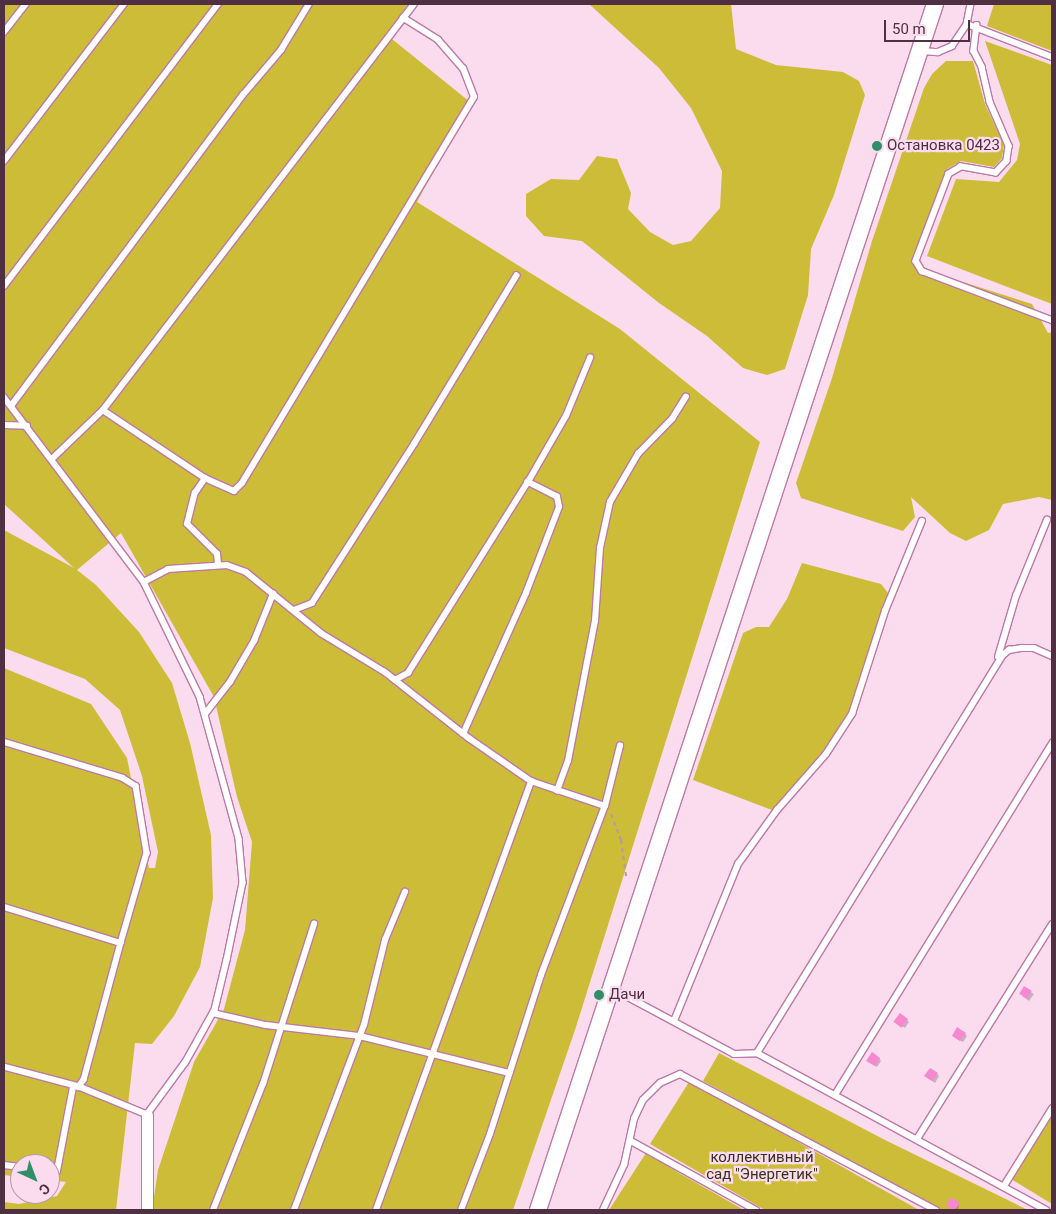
<!DOCTYPE html>
<meta charset="utf-8">
<style>
body{margin:0}
#map{position:relative;width:1056px;height:1214px;overflow:hidden;background:#fbdbee;font-family:Roboto,sans-serif}
div>[style]{position:absolute}
.green>*{inset:0;background:#cdbc37}
.shadow>*{inset:0;background:#0003}
.building>*{inset:0;background:#f588cf;transform-origin:0 0}
.path>*{height:2px;margin-top:-1px;transform-origin:0;background:repeating-linear-gradient(90deg,#b697aa 0 4px,transparent 0 8px)}
.roads{filter:drop-shadow(1px 0 #bf78a5) drop-shadow(-1px 0 #bf78a5) drop-shadow(0 1px #bf78a5) drop-shadow(0 -1px #bf78a5)}
.lane>*{height:5.5px;margin:-2.75px;padding:0 2.75px;transform-origin:2.75px;border-radius:2.75px;background:#fff}
.street>*{height:11px;margin:-5.5px;padding:0 5.5px;transform-origin:5.5px;border-radius:5.5px;background:#fff}
.secondary>*{height:16px;margin:-8px;padding:0 8px;transform-origin:8px;border-radius:8px;background:#fff}
.dots>*{width:14px;height:14px;translate:-50% -50%;box-sizing:border-box;border:2px solid #fbdbee;border-radius:50%}
span{translate:-50% -50%;white-space:nowrap;text-align:center;line-height:1.15;-webkit-text-stroke:4.5px #fbdbee;paint-order:stroke}
.poi-label{font-size:15px;color:#4f3043}
.left{translate:0 -50%;text-align:left}
.park-label{font-size:15px;color:#35321b}
.frame{position:absolute;inset:0;border:5px solid #4f3043;pointer-events:none}
.north{position:absolute;left:10px;top:1154px;width:50px;height:50px;box-sizing:border-box;background:#fbdbee;border:1px solid #b697aa;border-radius:50%;rotate:137deg;font-size:14px;font-weight:700;line-height:20px;text-align:center;color:#4f3043}
.north::after{content:'';display:block;margin:auto;width:18px;height:22px;background:#2f8e67;clip-path:polygon(50% 0,100% 100%,50% 72%,0 100%)}
.scale{position:absolute;left:884px;top:20px;width:86px;height:22px;box-sizing:border-box;border:2px solid #4f3043;border-top:0;padding-left:6px;font-size:15px;line-height:18px;white-space:nowrap;color:#4f3043;-webkit-text-stroke:4px #fbdbee;paint-order:stroke}
</style>
<div id="map">
<div class="green">
<div style="clip-path:polygon(4px 4px,408px 4px,387px 35px,470px 102px,417px 202px,620px 329px,760px 442px,575px 1030px,513px 1210px,152px 1210px,158px 1170px,194px 1062px,224px 1009px,245px 930px,252px 842px,237px 797px,214px 697px,121px 533px,77px 570px,96px 585px,139px 632px,172px 683px,190px 743px,211px 835px,213px 898px,200px 967px,174px 1016px,152px 1044px,135px 1043px,116px 1210px,4px 1210px,4px 1202px,19px 1204px,57px 1196px,66px 1182px,50px 1180px,50px 1164px,20px 1164px,20px 1177px,4px 1175px,4px 668px,91px 704px,127px 758px,149px 868px,155px 868px,158px 852px,142px 776px,120px 710px,85px 679px,4px 648px,4px 530px,74px 568px,4px 504px)"></div>
<div style="clip-path:polygon(589px 4px,731px 4px,736px 49px,776px 65px,843px 72px,859px 81px,865px 95px,834px 195px,811px 249px,808px 295px,785px 369px,767px 375px,743px 368px,707px 336px,659px 303px,582px 241px,544px 236px,526px 216px,526px 194px,551px 179px,579px 180px,597px 156px,617px 159px,631px 193px,628px 209px,650px 232px,673px 245px,691px 241px,720px 208px,722px 171px,691px 108px,659px 68px)"></div>
<div style="clip-path:polygon(994px 4px,1052px 4px,1052px 51px,987px 26px)"></div>
<div style="clip-path:polygon(985px 41px,1052px 65px,1052px 304px,927px 256px,956px 179px,999px 182px,1017px 160px,1020px 144px)"></div>
<div style="clip-path:polygon(946px 61px,973px 61px,985px 104px,1004px 145px,1002px 158px,994px 167px,961px 161px,947px 169px,911px 261px,925px 270px,1032px 304px,1048px 333px,1052px 332px,1052px 500px,1039px 497px,1003px 504px,989px 530px,966px 541px,950px 533px,911px 497px,915px 517px,903px 531px,801px 498px,796px 483px,832px 378px,872px 241px,924px 88px,932px 74px)"></div>
<div style="clip-path:polygon(802px 563px,881px 584px,888px 593px,849px 712px,827px 748px,772px 810px,693px 780px,743px 633px,756px 627px,769px 627px,787px 599px)"></div>
<div style="clip-path:polygon(719px 1053px,885px 1140px,1028px 1210px,939px 1210px,703px 1081px)"></div>
<div style="clip-path:polygon(689px 1082px,700px 1087px,919px 1210px,765px 1210px,650px 1144px)"></div>
<div style="clip-path:polygon(1052px 1114px,1052px 1204px,1011px 1179px)"></div>
<div style="clip-path:polygon(646px 1153px,679px 1173px,744px 1210px,609px 1210px)"></div>
</div>
<div class="shadow">
<div style="clip-path:polygon(1024px 988px,1034px 994px,1029px 1001px,1022px 996px)"></div>
<div style="clip-path:polygon(907px 1020px,909px 1022px,905px 1028px,898px 1024px)"></div>
<div style="clip-path:polygon(965px 1034px,967px 1036px,963px 1042px,955px 1038px)"></div>
<div style="clip-path:polygon(879px 1058px,881px 1061px,877px 1067px,870px 1063px)"></div>
<div style="clip-path:polygon(937px 1074px,939px 1076px,935px 1083px,928px 1078px)"></div>
<div style="clip-path:polygon(959px 1204px,958px 1210px,947px 1206px)"></div>
</div>
<div class="building">
<div style="left:1024px;top:986px;width:9px;height:9px;rotate:32deg"></div>
<div style="left:900px;top:1013px;width:10px;height:11px;rotate:37deg"></div>
<div style="clip-path:polygon(957px 1027px,966px 1033px,960px 1041px,952px 1036px)"></div>
<div style="clip-path:polygon(872px 1052px,880px 1058px,875px 1066px,866px 1061px)"></div>
<div style="clip-path:polygon(930px 1068px,938px 1073px,932px 1081px,924px 1076px)"></div>
<div style="clip-path:polygon(951px 1197px,960px 1203px,955px 1210px,946px 1206px)"></div>
</div>
<div class="path">
<div style="left:611px;top:814px;width:28px;rotate:69deg"></div>
<div style="left:621px;top:840px;width:37px;rotate:82deg"></div>
</div>
<div class="roads">
<div class="lane">
<div style="left:971px;top:4px;width:20px;rotate:101deg"></div>
<div style="left:967px;top:24px;width:91px;rotate:21.2deg"></div>
<div style="left:977px;top:25px;width:26px;rotate:97deg"></div>
<div style="left:974px;top:51px;width:18px;rotate:63deg"></div>
<div style="left:982px;top:67px;width:36px;rotate:77deg"></div>
<div style="left:990px;top:102px;width:48px;rotate:66.6deg"></div>
<div style="left:1009px;top:146px;width:15px;rotate:98deg"></div>
<div style="left:1007px;top:161px;width:16px;rotate:133deg"></div>
<div style="left:996px;top:173px;width:36px;rotate:-170deg"></div>
<div style="left:961px;top:167px;width:14px;rotate:150deg"></div>
<div style="left:949px;top:174px;width:93px;rotate:110.8deg"></div>
<div style="left:916px;top:261px;width:12px;rotate:59deg"></div>
<div style="left:922px;top:271px;width:139px;rotate:20.7deg"></div>
<div style="left:4px;top:32px;width:36px;rotate:-52deg"></div>
<div style="left:922px;top:51px;width:16px;rotate:4deg"></div>
<div style="left:938px;top:52px;width:15px;rotate:-23deg"></div>
<div style="left:952px;top:46px;width:27px;rotate:-56deg"></div>
<div style="left:4px;top:161px;width:198px;rotate:-52.6deg"></div>
<div style="left:4px;top:286px;width:354px;rotate:-52.8deg"></div>
<div style="left:4px;top:397px;width:232px;rotate:52.9deg"></div>
<div style="left:144px;top:582px;width:128px;rotate:64deg"></div>
<div style="left:200px;top:697px;width:147px;rotate:74.6deg"></div>
<div style="left:239px;top:839px;width:44px;rotate:84.8deg"></div>
<div style="left:243px;top:883px;width:79px;rotate:101.7deg"></div>
<div style="left:227px;top:960px;width:51px;rotate:103.5deg"></div>
<div style="left:215px;top:1010px;width:60px;rotate:119.1deg"></div>
<div style="left:186px;top:1062px;width:66px;rotate:126.3deg"></div>
<div style="left:147px;top:1115px;width:74px;rotate:-157.6deg"></div>
<div style="left:11px;top:406px;width:388px;rotate:-53.3deg"></div>
<div style="left:243px;top:95px;width:59px;rotate:-49.8deg"></div>
<div style="left:281px;top:50px;width:54px;rotate:-58.7deg"></div>
<div style="left:103px;top:410px;width:511px;rotate:-52.55deg"></div>
<div style="left:4px;top:425px;width:23px;rotate:2deg"></div>
<div style="left:52px;top:459px;width:71px;rotate:-43.9deg"></div>
<div style="left:103px;top:410px;width:123px;rotate:33.7deg"></div>
<div style="left:218px;top:565px;width:11px;rotate:-95deg"></div>
<div style="left:217px;top:554px;width:42px;rotate:-135deg"></div>
<div style="left:187px;top:524px;width:32px;rotate:-76deg"></div>
<div style="left:195px;top:493px;width:18px;rotate:-56deg"></div>
<div style="left:205px;top:478px;width:32px;rotate:24deg"></div>
<div style="left:234px;top:491px;width:11px;rotate:-45deg"></div>
<div style="left:242px;top:483px;width:450px;rotate:-59deg"></div>
<div style="left:474px;top:97px;width:30px;rotate:-111deg"></div>
<div style="left:463px;top:69px;width:38px;rotate:-131deg"></div>
<div style="left:438px;top:40px;width:41px;rotate:-147.8deg"></div>
<div style="left:144px;top:582px;width:27px;rotate:-28deg"></div>
<div style="left:168px;top:569px;width:59px;rotate:-3.9deg"></div>
<div style="left:227px;top:565px;width:20px;rotate:20deg"></div>
<div style="left:246px;top:572px;width:97px;rotate:39.1deg"></div>
<div style="left:321px;top:633px;width:75px;rotate:31.4deg"></div>
<div style="left:385px;top:672px;width:107px;rotate:38.2deg"></div>
<div style="left:469px;top:738px;width:75px;rotate:34.7deg"></div>
<div style="left:294px;top:610px;width:19px;rotate:-21deg"></div>
<div style="left:312px;top:603px;width:189px;rotate:-57.3deg"></div>
<div style="left:414px;top:444px;width:197px;rotate:-58.7deg"></div>
<div style="left:998px;top:657px;width:64px;rotate:-73.6deg"></div>
<div style="left:1016px;top:596px;width:82px;rotate:-67.8deg"></div>
<div style="left:395px;top:680px;width:15px;rotate:-28deg"></div>
<div style="left:408px;top:673px;width:226px;rotate:-57.9deg"></div>
<div style="left:528px;top:482px;width:76px;rotate:-60.1deg"></div>
<div style="left:566px;top:416px;width:63px;rotate:-67.5deg"></div>
<div style="left:205px;top:714px;width:41px;rotate:-52deg"></div>
<div style="left:230px;top:682px;width:48px;rotate:-59.7deg"></div>
<div style="left:254px;top:641px;width:51px;rotate:-68deg"></div>
<div style="left:463px;top:734px;width:154px;rotate:-65.9deg"></div>
<div style="left:526px;top:593px;width:92px;rotate:-69deg"></div>
<div style="left:559px;top:507px;width:10px;rotate:-101deg"></div>
<div style="left:557px;top:497px;width:33px;rotate:-153deg"></div>
<div style="left:4px;top:742px;width:124px;rotate:16.8deg"></div>
<div style="left:123px;top:778px;width:15px;rotate:32deg"></div>
<div style="left:136px;top:786px;width:68px;rotate:80.7deg"></div>
<div style="left:147px;top:853px;width:94px;rotate:106.1deg"></div>
<div style="left:557px;top:791px;width:32px;rotate:-70deg"></div>
<div style="left:568px;top:761px;width:143px;rotate:-79.1deg"></div>
<div style="left:595px;top:621px;width:73px;rotate:-86.1deg"></div>
<div style="left:600px;top:548px;width:47px;rotate:-77.7deg"></div>
<div style="left:610px;top:502px;width:56px;rotate:-59.7deg"></div>
<div style="left:638px;top:454px;width:49px;rotate:-45.8deg"></div>
<div style="left:672px;top:419px;width:26px;rotate:-58deg"></div>
<div style="left:4px;top:907px;width:122px;rotate:17.1deg"></div>
<div style="left:121px;top:943px;width:142px;rotate:105.1deg"></div>
<div style="left:84px;top:1080px;width:9px;rotate:126deg"></div>
<div style="left:79px;top:1087px;width:78px;rotate:-165.1deg"></div>
<div style="left:613px;top:989px;width:137px;rotate:28.2deg"></div>
<div style="left:734px;top:1054px;width:23px;rotate:-2deg"></div>
<div style="left:757px;top:1053px;width:329px;rotate:28.5deg"></div>
<div style="left:213px;top:1013px;width:54px;rotate:12.8deg"></div>
<div style="left:266px;top:1025px;width:95px;rotate:6.7deg"></div>
<div style="left:360px;top:1036px;width:154px;rotate:13.9deg"></div>
<div style="left:674px;top:1021px;width:170px;rotate:-67.8deg"></div>
<div style="left:738px;top:864px;width:67px;rotate:-54.2deg"></div>
<div style="left:777px;top:810px;width:74px;rotate:-48.8deg"></div>
<div style="left:826px;top:754px;width:48px;rotate:-57deg"></div>
<div style="left:852px;top:714px;width:108px;rotate:-72.2deg"></div>
<div style="left:885px;top:611px;width:97px;rotate:-67.7deg"></div>
<div style="left:757px;top:1053px;width:468px;rotate:-58.3deg"></div>
<div style="left:1003px;top:655px;width:8px;rotate:-40deg"></div>
<div style="left:1009px;top:650px;width:13px;rotate:-9deg"></div>
<div style="left:1022px;top:648px;width:12px"></div>
<div style="left:1034px;top:648px;width:20px;rotate:24deg"></div>
<div style="left:835px;top:1095px;width:414px;rotate:-58.3deg"></div>
<div style="left:917px;top:1139px;width:253px;rotate:-57.8deg"></div>
<div style="left:631px;top:1141px;width:143px;rotate:28.9deg"></div>
<div style="left:4px;top:1165px;width:16px;rotate:7deg"></div>
<div style="left:50px;top:1170px;width:7px;rotate:8deg"></div>
<div style="left:57px;top:1171px;width:86px;rotate:-79.2deg"></div>
<div style="left:1004px;top:1186px;width:91px;rotate:-58.1deg"></div>
<div style="left:213px;top:1210px;width:136px;rotate:-68.4deg"></div>
<div style="left:263px;top:1084px;width:168px;rotate:-72.3deg"></div>
<div style="left:294px;top:1210px;width:198px;rotate:-69.3deg"></div>
<div style="left:364px;top:1025px;width:88px;rotate:-76.1deg"></div>
<div style="left:385px;top:940px;width:52px;rotate:-67.4deg"></div>
<div style="left:376px;top:1210px;width:456px;rotate:-70.1deg"></div>
<div style="left:531px;top:781px;width:78px;rotate:18.7deg"></div>
<div style="left:461px;top:1210px;width:81px;rotate:-69.1deg"></div>
<div style="left:490px;top:1134px;width:167px;rotate:-72.2deg"></div>
<div style="left:541px;top:975px;width:181px;rotate:-69.3deg"></div>
<div style="left:605px;top:806px;width:62px;rotate:-76deg"></div>
<div style="left:603px;top:1210px;width:50px;rotate:-65deg"></div>
<div style="left:624px;top:1165px;width:47px;rotate:-77.7deg"></div>
<div style="left:634px;top:1119px;width:21px;rotate:-65deg"></div>
<div style="left:643px;top:1100px;width:24px;rotate:-45deg"></div>
<div style="left:660px;top:1083px;width:22px;rotate:-24deg"></div>
<div style="left:680px;top:1074px;width:290px;rotate:28deg"></div>
</div>
<div class="street">
<div style="left:147px;top:1210px;width:95px;rotate:-90deg"></div>
</div>
<div class="secondary">
<div style="left:538px;top:1210px;width:1270px;rotate:-71.78deg"></div>
</div>
</div>
<div class="dots">
<div style="left:877px;top:146px;background:#2f8e67"></div>
<div style="left:599px;top:995px;background:#2f8e67"></div>
</div>
<div class="poi-label">
<span class="left" style="left:887px;top:146px">Остановка 0423</span>
<span class="left" style="left:609px;top:995px">Дачи</span>
</div>
<div class="park-label">
<span style="left:762px;top:1166px">коллективный<br>сад "Энергетик"</span>
</div>
<div class="frame"></div>
<div class="north">С</div>
<div class="scale">50 m</div>
</div>
